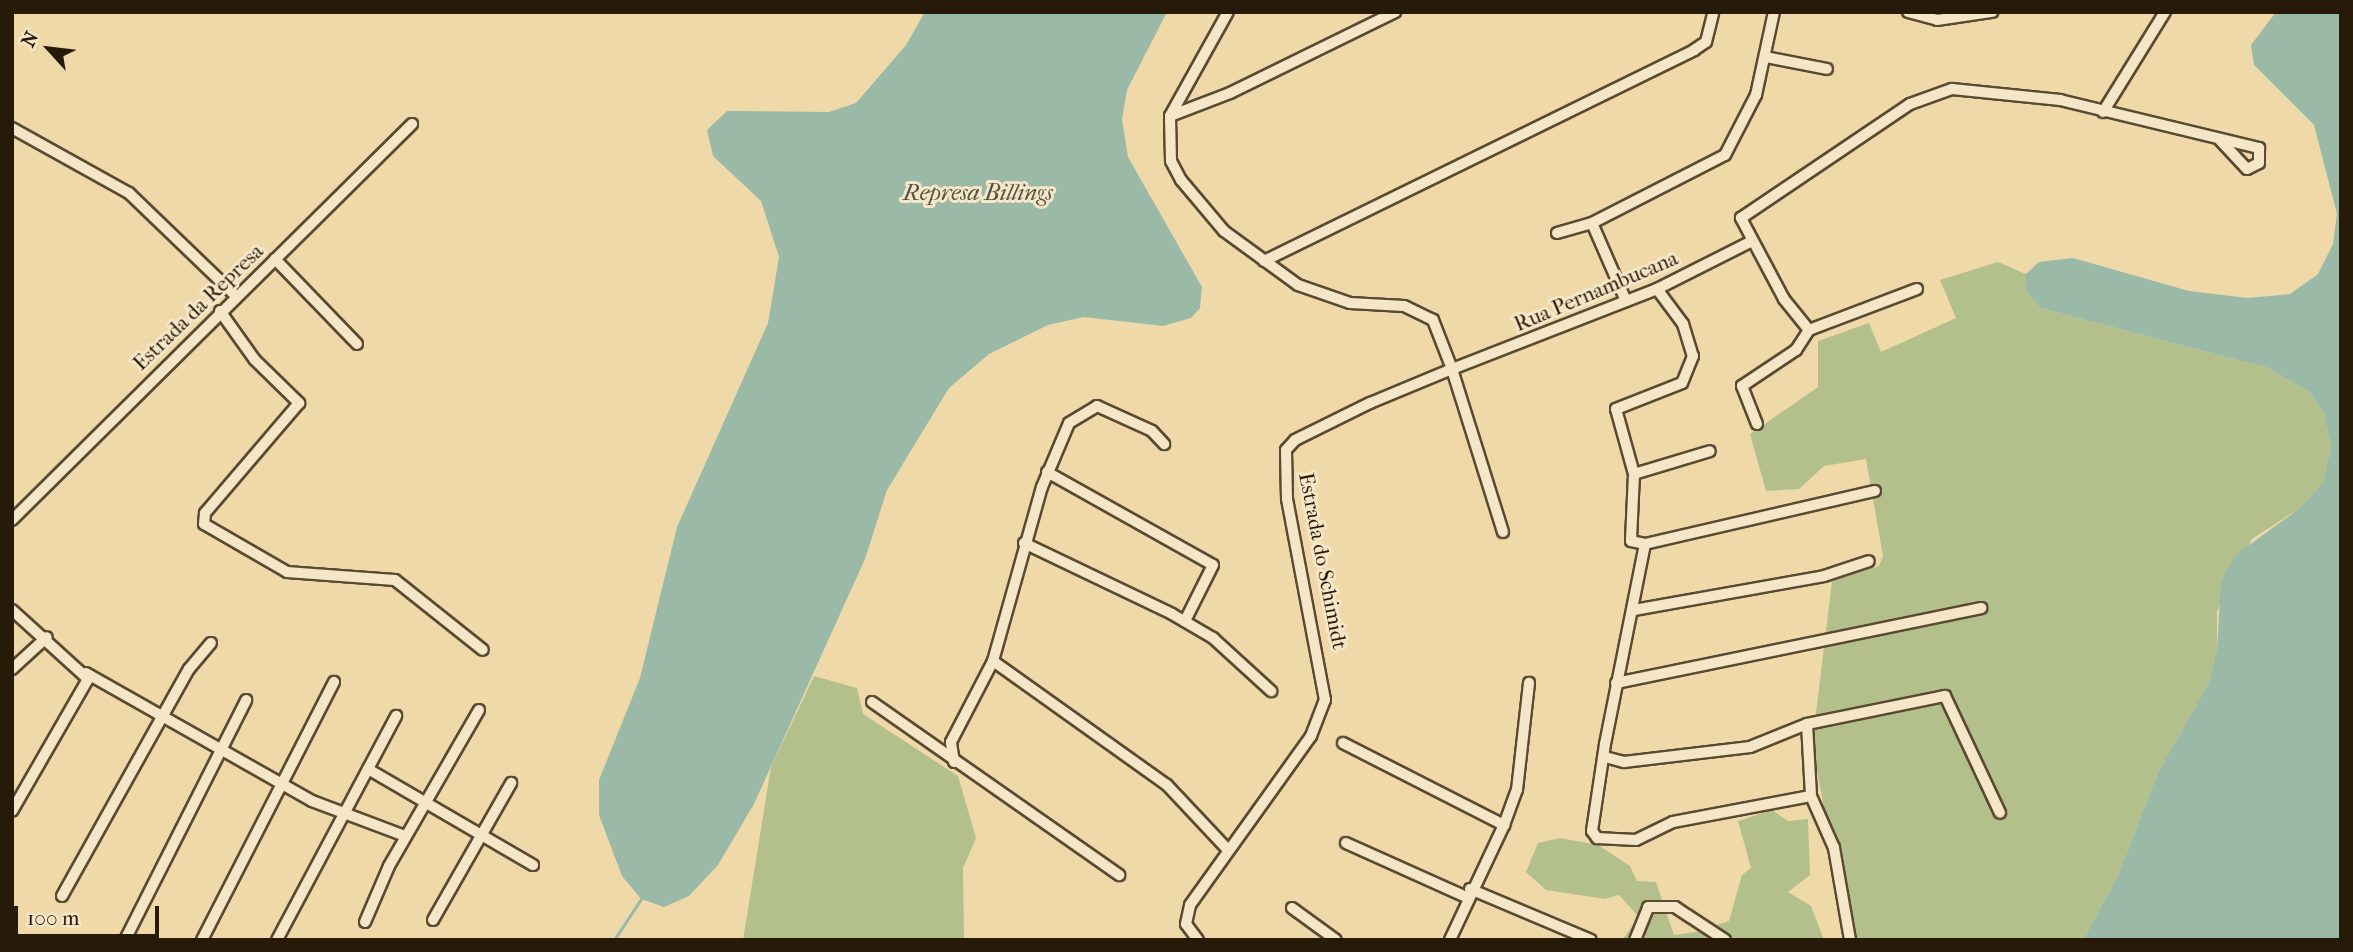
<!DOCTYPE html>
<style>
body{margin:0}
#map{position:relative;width:2353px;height:952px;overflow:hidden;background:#efd9a9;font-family:"IM FELL French Canon",serif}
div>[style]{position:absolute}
.green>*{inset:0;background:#b4c08c}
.water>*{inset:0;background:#9abaa7}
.stream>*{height:2.5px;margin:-1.25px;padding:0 1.25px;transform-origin:1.25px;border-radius:1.25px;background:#9abaa7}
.roads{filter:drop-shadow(2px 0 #594a31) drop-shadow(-2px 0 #594a31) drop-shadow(0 2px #594a31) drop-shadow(0 -2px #594a31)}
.minor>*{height:10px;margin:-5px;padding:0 5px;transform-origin:5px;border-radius:5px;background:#f5e6c7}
span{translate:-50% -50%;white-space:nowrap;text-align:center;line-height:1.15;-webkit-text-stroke:6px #f5e6c7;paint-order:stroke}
.street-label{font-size:21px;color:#271a09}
.water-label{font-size:23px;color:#4f5240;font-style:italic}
.frame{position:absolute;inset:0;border:14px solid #271a09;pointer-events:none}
.north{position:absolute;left:14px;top:14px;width:70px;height:70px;-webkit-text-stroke:5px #f5e6c7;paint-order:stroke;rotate:297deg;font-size:19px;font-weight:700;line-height:28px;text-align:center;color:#271a09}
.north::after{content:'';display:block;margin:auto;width:24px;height:32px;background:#271a09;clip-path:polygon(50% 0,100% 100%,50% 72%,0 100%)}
.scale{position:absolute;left:14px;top:906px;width:145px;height:32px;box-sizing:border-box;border:4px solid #271a09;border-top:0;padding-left:9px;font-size:21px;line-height:24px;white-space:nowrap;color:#271a09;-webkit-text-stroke:5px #f5e6c7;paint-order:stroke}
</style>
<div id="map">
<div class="green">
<div style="clip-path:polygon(1998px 262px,2026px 274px,2026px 291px,2040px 308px,2268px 368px,2309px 392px,2323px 412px,2331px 446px,2323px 482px,2300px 508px,2252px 539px,2217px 611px,2217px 650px,2208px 684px,2158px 772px,2118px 875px,2083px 940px,1850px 940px,1812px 746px,1832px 581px,1879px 566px,1883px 556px,1866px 459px,1824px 466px,1799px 489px,1766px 491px,1750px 434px,1818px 387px,1818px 341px,1869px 323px,1881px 352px,1956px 318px,1940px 280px)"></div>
<div style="clip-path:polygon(814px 676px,857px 688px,863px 714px,958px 776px,976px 838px,963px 868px,964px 940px,743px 940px,771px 767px)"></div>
<div style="clip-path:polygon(1772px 810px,1788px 821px,1808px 819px,1810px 875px,1788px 892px,1811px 906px,1824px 940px,1622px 940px,1639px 917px,1619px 895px,1605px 899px,1546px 890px,1526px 872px,1538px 843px,1560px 838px,1598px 845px,1630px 866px,1637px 881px,1656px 882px,1674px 935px,1695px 932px,1729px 921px,1742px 875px,1751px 868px,1738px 821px)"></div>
</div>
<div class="water">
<div style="clip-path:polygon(925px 12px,1167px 12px,1127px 90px,1122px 119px,1128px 157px,1202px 287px,1200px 308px,1191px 318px,1163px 326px,1084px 317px,1048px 325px,989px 354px,949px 388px,887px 490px,865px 559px,754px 804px,718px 865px,689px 896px,664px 907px,641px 899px,622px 876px,599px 815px,599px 780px,640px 678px,677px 527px,768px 323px,779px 257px,761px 201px,713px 156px,707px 130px,727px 111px,829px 112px,856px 103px,906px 45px)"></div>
<div style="clip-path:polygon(2276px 12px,2341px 12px,2341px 940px,2083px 940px,2118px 875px,2158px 772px,2208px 684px,2217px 650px,2221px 581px,2234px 556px,2300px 508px,2323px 482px,2331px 446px,2323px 412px,2309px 392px,2268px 368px,2040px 308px,2026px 291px,2026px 274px,2039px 262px,2073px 258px,2189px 291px,2248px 298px,2290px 294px,2318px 274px,2333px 244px,2337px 214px,2314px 125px,2254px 65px,2251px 45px)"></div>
</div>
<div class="stream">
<div style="left:614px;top:940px;width:53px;rotate:-56.6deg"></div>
</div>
<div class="roads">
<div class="minor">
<div style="left:1908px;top:12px;width:30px;rotate:15deg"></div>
<div style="left:1937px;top:20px;width:56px;rotate:-8.3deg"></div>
<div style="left:1766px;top:57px;width:62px;rotate:11.1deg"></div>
<div style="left:2103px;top:112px;width:118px;rotate:-58.2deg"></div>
<div style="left:1170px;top:116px;width:64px;rotate:-21deg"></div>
<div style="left:1230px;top:93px;width:184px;rotate:-26.1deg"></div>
<div style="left:12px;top:128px;width:134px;rotate:29.1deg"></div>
<div style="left:129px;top:193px;width:149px;rotate:43.9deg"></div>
<div style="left:1592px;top:223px;width:85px;rotate:66.4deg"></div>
<div style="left:1557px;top:233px;width:36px;rotate:-16deg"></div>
<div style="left:1592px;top:223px;width:149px;rotate:-27.1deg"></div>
<div style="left:1725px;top:155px;width:68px;rotate:-62.7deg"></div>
<div style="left:1756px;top:95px;width:85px;rotate:-77.8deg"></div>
<div style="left:275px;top:259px;width:118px;rotate:46deg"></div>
<div style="left:1264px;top:261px;width:479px;rotate:-26.1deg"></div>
<div style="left:1694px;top:50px;width:14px;rotate:-34deg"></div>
<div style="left:1706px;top:42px;width:30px;rotate:-76deg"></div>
<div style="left:1657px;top:289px;width:44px;rotate:53.4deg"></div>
<div style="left:1683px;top:324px;width:34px;rotate:73deg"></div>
<div style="left:1693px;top:356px;width:29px;rotate:112deg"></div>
<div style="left:1682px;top:383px;width:71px;rotate:158.5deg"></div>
<div style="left:1616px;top:409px;width:67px;rotate:74.5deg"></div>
<div style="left:1634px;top:474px;width:67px;rotate:92.6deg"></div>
<div style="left:1631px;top:541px;width:14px;rotate:12deg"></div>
<div style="left:1645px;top:544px;width:236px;rotate:-13deg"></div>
<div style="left:1917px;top:289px;width:116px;rotate:159.2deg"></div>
<div style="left:1809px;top:330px;width:40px;rotate:-129deg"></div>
<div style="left:1784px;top:299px;width:92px;rotate:-118deg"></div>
<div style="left:1741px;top:218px;width:204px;rotate:-34deg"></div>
<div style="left:1910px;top:104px;width:45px;rotate:-19.7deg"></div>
<div style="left:1952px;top:89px;width:109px;rotate:5.8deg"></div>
<div style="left:2060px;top:100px;width:205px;rotate:13.6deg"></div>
<div style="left:2259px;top:148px;width:15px;rotate:90deg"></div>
<div style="left:2259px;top:163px;width:13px;rotate:153deg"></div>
<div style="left:2247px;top:169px;width:40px;rotate:-133deg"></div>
<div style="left:220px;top:311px;width:60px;rotate:54.5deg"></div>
<div style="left:255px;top:360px;width:62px;rotate:44.3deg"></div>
<div style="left:299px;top:403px;width:145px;rotate:130.5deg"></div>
<div style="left:205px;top:513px;width:11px;rotate:95deg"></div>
<div style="left:204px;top:524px;width:96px;rotate:30deg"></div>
<div style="left:287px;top:572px;width:108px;rotate:4.2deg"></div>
<div style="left:395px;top:580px;width:112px;rotate:38.5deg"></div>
<div style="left:1757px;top:424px;width:41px;rotate:-111.5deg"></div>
<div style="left:1742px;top:386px;width:65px;rotate:-33.7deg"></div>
<div style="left:1796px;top:350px;width:24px;rotate:-57deg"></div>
<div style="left:1047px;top:472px;width:190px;rotate:29.3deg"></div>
<div style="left:1213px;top:565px;width:63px;rotate:116.6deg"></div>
<div style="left:1634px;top:474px;width:79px;rotate:-16.8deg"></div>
<div style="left:12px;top:520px;width:563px;rotate:-44.71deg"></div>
<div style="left:1503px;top:532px;width:171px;rotate:-107.4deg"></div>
<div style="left:1452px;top:369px;width:220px;rotate:-21.3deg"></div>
<div style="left:1657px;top:289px;width:106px;rotate:-26.8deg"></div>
<div style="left:1024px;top:543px;width:164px;rotate:25.6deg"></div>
<div style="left:1172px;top:614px;width:48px;rotate:30.3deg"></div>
<div style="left:1213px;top:638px;width:79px;rotate:42.4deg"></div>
<div style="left:1645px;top:544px;width:204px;rotate:101.3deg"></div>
<div style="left:1605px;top:744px;width:88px;rotate:98.5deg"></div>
<div style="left:1592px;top:831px;width:9px;rotate:54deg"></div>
<div style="left:1597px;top:838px;width:39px;rotate:3deg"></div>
<div style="left:1636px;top:840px;width:41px;rotate:-25.9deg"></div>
<div style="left:1673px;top:822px;width:140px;rotate:-10.7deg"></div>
<div style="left:12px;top:610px;width:103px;rotate:42.2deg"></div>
<div style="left:88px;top:679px;width:152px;rotate:119.9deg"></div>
<div style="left:1634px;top:610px;width:193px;rotate:-10.1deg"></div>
<div style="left:1824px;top:576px;width:47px;rotate:-18.4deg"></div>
<div style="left:993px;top:661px;width:214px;rotate:35.5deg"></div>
<div style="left:1167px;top:785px;width:89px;rotate:46.8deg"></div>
<div style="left:12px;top:669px;width:47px;rotate:-42.4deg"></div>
<div style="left:86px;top:673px;width:260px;rotate:29.5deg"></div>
<div style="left:312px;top:801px;width:99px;rotate:20.6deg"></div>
<div style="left:1616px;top:683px;width:373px;rotate:-11.6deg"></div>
<div style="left:872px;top:702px;width:302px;rotate:35deg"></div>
<div style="left:1807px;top:724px;width:72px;rotate:86.8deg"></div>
<div style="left:1811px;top:796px;width:57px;rotate:66.1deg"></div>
<div style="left:1834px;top:848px;width:93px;rotate:80.1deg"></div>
<div style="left:1343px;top:743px;width:181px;rotate:27deg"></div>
<div style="left:1504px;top:825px;width:127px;rotate:115.2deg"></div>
<div style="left:1605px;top:757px;width:20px;rotate:15deg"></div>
<div style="left:1624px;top:762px;width:127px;rotate:-6.8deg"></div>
<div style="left:1750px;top:747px;width:61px;rotate:-22deg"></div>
<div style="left:1807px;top:724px;width:141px;rotate:-11.5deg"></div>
<div style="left:1945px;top:696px;width:129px;rotate:64.8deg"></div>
<div style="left:954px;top:762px;width:20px;rotate:-99deg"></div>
<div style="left:951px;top:742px;width:91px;rotate:-62.6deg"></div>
<div style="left:993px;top:661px;width:181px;rotate:-74.3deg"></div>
<div style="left:1042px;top:487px;width:69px;rotate:-67.1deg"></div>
<div style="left:1069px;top:423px;width:33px;rotate:-31deg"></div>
<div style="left:1097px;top:406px;width:60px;rotate:24.4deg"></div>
<div style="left:1152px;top:431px;width:18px;rotate:47deg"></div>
<div style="left:368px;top:769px;width:191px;rotate:30.2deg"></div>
<div style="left:1504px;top:825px;width:37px;rotate:-70deg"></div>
<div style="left:1517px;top:790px;width:108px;rotate:-83.6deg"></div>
<div style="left:1346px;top:843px;width:132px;rotate:24.2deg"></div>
<div style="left:1470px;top:889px;width:131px;rotate:22.9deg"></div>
<div style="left:62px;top:896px;width:260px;rotate:-60.8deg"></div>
<div style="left:189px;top:669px;width:34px;rotate:-50deg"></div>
<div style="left:1292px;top:908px;width:54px;rotate:36deg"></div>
<div style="left:433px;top:920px;width:158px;rotate:-60.3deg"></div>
<div style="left:365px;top:922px;width:61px;rotate:-66.8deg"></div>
<div style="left:389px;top:866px;width:180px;rotate:-60deg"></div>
<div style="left:125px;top:940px;width:269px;rotate:-63.2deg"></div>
<div style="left:202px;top:940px;width:290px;rotate:-62.9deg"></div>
<div style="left:277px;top:940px;width:254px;rotate:-62deg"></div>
<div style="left:1198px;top:940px;width:20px;rotate:-127deg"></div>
<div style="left:1186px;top:924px;width:19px;rotate:-78deg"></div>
<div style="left:1190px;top:905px;width:208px;rotate:-54.4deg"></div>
<div style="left:1311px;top:736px;width:39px;rotate:-69deg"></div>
<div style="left:1325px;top:700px;width:205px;rotate:-100.7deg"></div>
<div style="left:1287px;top:499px;width:49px;rotate:-91.2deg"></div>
<div style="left:1286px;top:450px;width:13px;rotate:-48deg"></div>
<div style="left:1295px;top:440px;width:84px;rotate:-26.3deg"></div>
<div style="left:1370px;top:403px;width:89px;rotate:-22.5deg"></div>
<div style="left:1452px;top:369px;width:53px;rotate:-111.2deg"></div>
<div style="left:1433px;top:320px;width:32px;rotate:-154deg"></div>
<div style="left:1404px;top:306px;width:54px;rotate:-176.8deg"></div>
<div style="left:1350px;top:303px;width:55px;rotate:-160.9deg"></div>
<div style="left:1298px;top:285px;width:92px;rotate:-143.9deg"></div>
<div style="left:1224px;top:231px;width:67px;rotate:-130.1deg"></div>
<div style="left:1181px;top:180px;width:21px;rotate:-118deg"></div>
<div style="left:1171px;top:161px;width:45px;rotate:-91.3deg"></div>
<div style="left:1170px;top:116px;width:119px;rotate:-60.9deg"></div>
<div style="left:1635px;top:940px;width:35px;rotate:-68deg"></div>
<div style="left:1648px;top:907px;width:27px"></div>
<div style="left:1675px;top:907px;width:60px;rotate:33.4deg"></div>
</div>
</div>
<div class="street-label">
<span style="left:1596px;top:291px;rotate:-23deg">Rua Pernambucana</span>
<span style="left:198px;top:307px;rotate:-44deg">Estrada da Represa</span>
<span style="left:1323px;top:561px;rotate:79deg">Estrada do Schimidt</span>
</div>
<div class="water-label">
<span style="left:978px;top:193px">Represa Billings</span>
</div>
<div class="frame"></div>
<div class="north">N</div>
<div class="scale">100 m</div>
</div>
